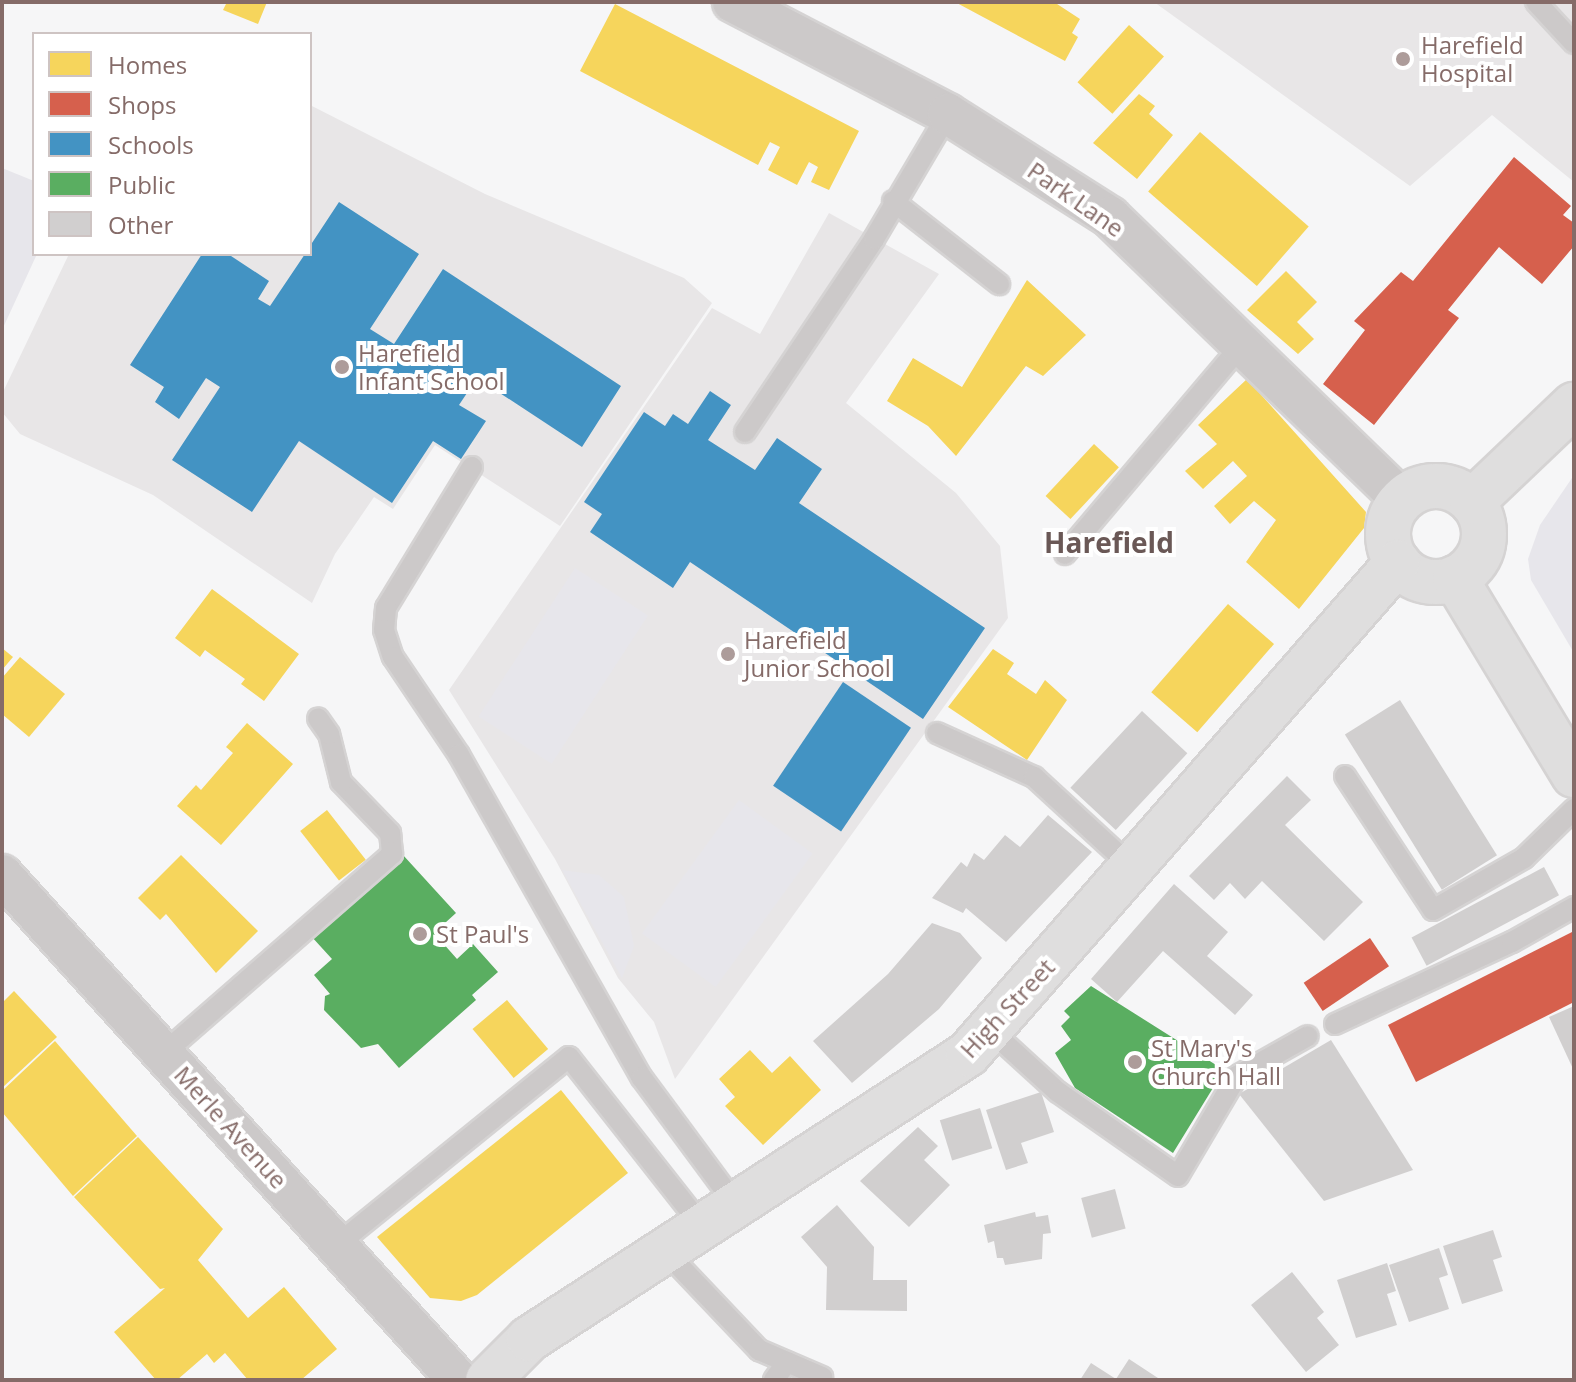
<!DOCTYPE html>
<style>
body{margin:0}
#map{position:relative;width:1576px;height:1382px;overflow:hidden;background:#f6f6f7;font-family:"Open Sans",sans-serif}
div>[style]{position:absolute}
.built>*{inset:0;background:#e8e6e7}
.green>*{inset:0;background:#e7e6eb;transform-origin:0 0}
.homes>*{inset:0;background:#f6d55c;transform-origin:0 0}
.shops>*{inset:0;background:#d6604d;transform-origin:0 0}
.schools>*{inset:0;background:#4393c3;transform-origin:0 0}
.public>*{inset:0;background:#5aae61}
.building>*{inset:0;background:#d1cfcf;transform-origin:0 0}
.roads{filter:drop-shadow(2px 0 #d5d3d3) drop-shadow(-2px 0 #d5d3d3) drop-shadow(0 2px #d5d3d3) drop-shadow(0 -2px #d5d3d3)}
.lane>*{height:20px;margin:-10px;padding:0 10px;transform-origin:10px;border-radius:10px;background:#ccc9c9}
.street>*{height:40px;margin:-20px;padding:0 20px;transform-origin:20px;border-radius:20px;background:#ccc9c9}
.secondary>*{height:44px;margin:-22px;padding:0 22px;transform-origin:22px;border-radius:22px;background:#dfdede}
.secondary>.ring{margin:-22px;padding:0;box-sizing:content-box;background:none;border:44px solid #dfdede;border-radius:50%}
.dots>*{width:22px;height:22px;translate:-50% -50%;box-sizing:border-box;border:4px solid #fff;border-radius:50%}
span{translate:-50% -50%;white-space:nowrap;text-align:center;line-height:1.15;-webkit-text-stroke:8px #fff;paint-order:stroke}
.poi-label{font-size:24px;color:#856b68}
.left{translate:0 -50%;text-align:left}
.street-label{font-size:24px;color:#856b68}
.quarter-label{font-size:28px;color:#6a5856;font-weight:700}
.frame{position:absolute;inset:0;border:4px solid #856b68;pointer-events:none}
.legend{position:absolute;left:32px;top:32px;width:280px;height:224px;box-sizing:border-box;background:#fff;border:2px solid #cec4c3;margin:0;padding:10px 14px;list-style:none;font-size:24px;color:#856b68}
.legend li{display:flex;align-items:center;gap:16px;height:40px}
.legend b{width:40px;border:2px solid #cec4c3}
</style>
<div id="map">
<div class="built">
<div style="clip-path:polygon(1154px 2px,1574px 2px,1574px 182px,1492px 115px,1410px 186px)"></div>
<div style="clip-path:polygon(310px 105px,485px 194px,684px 278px,712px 303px,560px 526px,435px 445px,393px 509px,374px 497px,335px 554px,312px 603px,153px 495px,20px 434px,2px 412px,2px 394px,69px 254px,310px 254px)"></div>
<div style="clip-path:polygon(829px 213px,939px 274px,846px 403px,956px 493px,1000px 546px,1008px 618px,675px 1079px,654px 1022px,618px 978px,555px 859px,449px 690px,712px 308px,760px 334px)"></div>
</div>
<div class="green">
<div style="clip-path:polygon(2px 168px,34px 181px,37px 254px,2px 330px)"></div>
<div style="clip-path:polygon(1574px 475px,1574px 653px,1531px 580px,1528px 559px,1540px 525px)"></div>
<div style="left:575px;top:568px;width:87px;height:177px;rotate:33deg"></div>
<div style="left:739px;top:800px;width:91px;height:165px;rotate:36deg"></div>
<div style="clip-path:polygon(562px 870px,599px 875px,624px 897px,634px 946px,622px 978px)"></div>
</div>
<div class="homes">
<div style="clip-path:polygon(227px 2px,267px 2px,258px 24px,223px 10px)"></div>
<div style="clip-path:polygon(955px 2px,1054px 2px,1080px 19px,1072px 33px,1078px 37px,1065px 61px)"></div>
<div style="clip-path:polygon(615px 4px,859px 131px,829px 190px,811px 182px,818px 167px,809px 162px,797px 185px,768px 170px,780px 147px,770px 142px,758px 165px,580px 71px)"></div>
<div style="left:1129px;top:25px;width:47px;height:77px;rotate:42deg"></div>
<div style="clip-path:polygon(1139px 94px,1155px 106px,1149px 114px,1173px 135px,1137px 179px,1093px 143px)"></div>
<div style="left:1200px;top:132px;width:144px;height:79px;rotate:41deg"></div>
<div style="clip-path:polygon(1286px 271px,1317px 302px,1297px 322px,1314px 339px,1298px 354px,1247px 310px)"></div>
<div style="clip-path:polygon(1027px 280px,1086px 335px,1043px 376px,1026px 366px,956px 456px,928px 426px,887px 401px,913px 358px,962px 387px)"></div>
<div style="clip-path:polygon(1247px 379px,1366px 512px,1364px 528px,1299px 609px,1246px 562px,1276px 520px,1254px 501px,1230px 524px,1214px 506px,1247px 476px,1233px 461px,1203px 489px,1185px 471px,1217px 444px,1198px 425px)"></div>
<div style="left:1094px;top:444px;width:34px;height:71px;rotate:43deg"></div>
<div style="clip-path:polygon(212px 589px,299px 654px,264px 701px,241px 684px,245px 679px,205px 650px,200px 657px,175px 638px)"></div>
<div style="left:1228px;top:604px;width:61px;height:117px;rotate:41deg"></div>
<div style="clip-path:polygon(2px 648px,13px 657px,2px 670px)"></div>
<div style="clip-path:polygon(993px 649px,1014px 663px,1007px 674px,1036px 694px,1045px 680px,1067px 700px,1027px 760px,948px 707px)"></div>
<div style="clip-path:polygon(20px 657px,65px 694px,29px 737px,2px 714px,2px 678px)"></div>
<div style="clip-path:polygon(247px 723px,293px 764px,221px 845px,177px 806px,196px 785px,201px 790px,233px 753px,226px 747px)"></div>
<div style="left:327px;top:810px;width:63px;height:34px;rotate:52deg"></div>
<div style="clip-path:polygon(181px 855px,258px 931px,216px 973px,166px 914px,160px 920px,138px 898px)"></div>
<div style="clip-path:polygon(14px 991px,57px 1037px,2px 1088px,2px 1003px)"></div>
<div style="left:507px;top:1000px;width:64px;height:45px;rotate:50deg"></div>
<div style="clip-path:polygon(55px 1041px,137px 1136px,73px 1196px,2px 1112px,2px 1091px)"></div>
<div style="clip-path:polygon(750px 1050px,772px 1073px,790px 1056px,821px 1090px,763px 1145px,725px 1106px,735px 1097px,719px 1079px)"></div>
<div style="clip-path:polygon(561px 1090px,628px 1173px,477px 1295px,461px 1301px,430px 1298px,377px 1237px)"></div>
<div style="clip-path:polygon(138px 1137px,223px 1229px,198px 1260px,248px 1318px,284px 1287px,337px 1349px,301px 1380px,248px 1380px,225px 1353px,214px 1363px,207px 1354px,177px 1380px,156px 1380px,114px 1332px,165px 1288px,160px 1289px,74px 1197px)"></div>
</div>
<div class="shops">
<div style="clip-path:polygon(1514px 157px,1571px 206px,1563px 215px,1574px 223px,1574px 246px,1542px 284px,1499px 247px,1448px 310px,1459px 318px,1374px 425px,1323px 384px,1365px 330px,1354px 321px,1401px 272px,1413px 281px)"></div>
<div style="clip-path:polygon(1574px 931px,1574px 1002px,1416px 1082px,1388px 1025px)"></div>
<div style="left:1370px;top:938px;width:34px;height:80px;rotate:56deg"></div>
</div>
<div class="schools">
<div style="clip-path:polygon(339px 202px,419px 254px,370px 329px,394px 344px,443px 269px,621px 386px,582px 447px,477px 378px,459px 405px,486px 421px,461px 459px,433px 441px,392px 503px,299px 441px,252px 512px,172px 460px,220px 387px,206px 378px,179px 419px,155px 402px,164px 387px,130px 365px,202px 254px,228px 254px,269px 281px,258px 299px,270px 306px,305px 254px,310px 254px,310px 246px)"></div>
<div style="clip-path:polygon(710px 391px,731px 405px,708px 440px,755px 470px,777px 438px,822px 469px,799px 503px,985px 628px,923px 719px,690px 562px,673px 588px,590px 532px,602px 514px,584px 502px,644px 412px,665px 426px,673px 414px,688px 424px)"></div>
<div style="left:843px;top:682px;width:82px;height:125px;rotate:34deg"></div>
</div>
<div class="public">
<div style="clip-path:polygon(403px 855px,456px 913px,434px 933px,457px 959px,473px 944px,498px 972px,472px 995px,476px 1000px,399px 1068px,378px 1044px,361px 1048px,324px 1010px,325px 996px,330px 994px,314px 975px,332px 959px,311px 936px)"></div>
<div style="clip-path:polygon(1091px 986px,1224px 1070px,1173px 1153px,1075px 1088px,1055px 1053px,1071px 1040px,1061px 1026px,1070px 1017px,1064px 1011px)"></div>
</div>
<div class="building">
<div style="left:1400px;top:700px;width:183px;height:65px;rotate:58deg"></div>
<div style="left:1142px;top:711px;width:62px;height:105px;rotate:43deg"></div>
<div style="clip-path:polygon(1287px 776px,1311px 800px,1285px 825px,1363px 902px,1324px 941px,1262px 881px,1245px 899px,1230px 883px,1214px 900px,1189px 876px)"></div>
<div style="clip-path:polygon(1048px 815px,1092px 852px,1006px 942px,966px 908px,963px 913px,932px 898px,961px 862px,967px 867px,974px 853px,984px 860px,1005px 835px,1020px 847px)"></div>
<div style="left:1544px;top:867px;width:32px;height:150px;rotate:62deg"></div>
<div style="clip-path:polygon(1174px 884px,1228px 932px,1207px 956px,1253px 995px,1235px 1015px,1163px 951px,1117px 1002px,1091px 979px)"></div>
<div style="clip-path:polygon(932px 923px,960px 933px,982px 958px,939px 1009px,852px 1083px,813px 1041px,888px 974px)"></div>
<div style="clip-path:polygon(1574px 1006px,1574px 1071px,1549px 1017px)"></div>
<div style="clip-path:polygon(1331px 1040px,1413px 1170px,1324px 1201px,1239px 1094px)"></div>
<div style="clip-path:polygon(1041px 1092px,1054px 1132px,1021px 1143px,1028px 1163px,1006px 1170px,986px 1110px)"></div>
<div style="left:980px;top:1108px;width:42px;height:42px;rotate:73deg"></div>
<div style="clip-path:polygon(918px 1127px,938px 1146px,924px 1160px,950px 1185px,909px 1227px,860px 1181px)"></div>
<div style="left:1115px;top:1189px;width:41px;height:35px;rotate:75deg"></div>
<div style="clip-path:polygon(837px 1205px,874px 1247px,873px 1280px,907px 1280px,907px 1311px,826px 1310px,827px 1267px,801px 1237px)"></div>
<div style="clip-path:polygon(1035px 1212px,1036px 1217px,1048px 1215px,1051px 1233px,1043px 1234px,1042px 1259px,1005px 1265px,1003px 1258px,997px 1258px,994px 1241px,988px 1243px,984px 1225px)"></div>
<div style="clip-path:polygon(1493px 1230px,1502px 1257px,1493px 1260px,1503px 1291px,1462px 1304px,1443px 1246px)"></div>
<div style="clip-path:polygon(1439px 1248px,1448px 1275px,1439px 1278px,1449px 1309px,1409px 1322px,1389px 1265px)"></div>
<div style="clip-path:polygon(1387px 1263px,1396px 1291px,1387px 1294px,1397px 1325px,1356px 1338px,1337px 1280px)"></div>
<div style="clip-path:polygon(1292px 1272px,1324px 1312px,1317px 1318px,1339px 1345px,1306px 1372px,1251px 1305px)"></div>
<div style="clip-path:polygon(1129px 1359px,1161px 1380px,1080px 1380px,1091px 1363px,1116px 1379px)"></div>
</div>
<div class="roads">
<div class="lane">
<div style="left:1536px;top:2px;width:56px;rotate:47.2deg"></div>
<div style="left:893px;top:201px;width:135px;rotate:38.1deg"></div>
<div style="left:745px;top:432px;width:232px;rotate:-56.2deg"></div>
<div style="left:874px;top:239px;width:145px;rotate:-59.4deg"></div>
<div style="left:472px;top:467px;width:165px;rotate:121.4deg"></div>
<div style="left:386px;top:608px;width:22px;rotate:95deg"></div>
<div style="left:384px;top:630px;width:28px;rotate:72deg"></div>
<div style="left:393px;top:657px;width:118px;rotate:56deg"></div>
<div style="left:459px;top:755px;width:371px;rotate:60.5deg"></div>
<div style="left:642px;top:1078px;width:158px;rotate:53.5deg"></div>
<div style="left:1065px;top:554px;width:272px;rotate:-49.8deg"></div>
<div style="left:937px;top:733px;width:107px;rotate:24.4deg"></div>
<div style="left:1034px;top:777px;width:133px;rotate:42.6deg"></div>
<div style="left:1345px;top:776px;width:160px;rotate:56.7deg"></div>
<div style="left:1433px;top:910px;width:105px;rotate:-29.7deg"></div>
<div style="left:1524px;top:858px;width:70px;rotate:-44.4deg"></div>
<div style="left:1335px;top:1024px;width:195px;rotate:-24.9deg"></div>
<div style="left:1512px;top:942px;width:71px;rotate:-29.4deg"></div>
<div style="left:990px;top:1030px;width:92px;rotate:42.4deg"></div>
<div style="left:1058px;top:1092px;width:146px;rotate:35deg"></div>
<div style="left:1178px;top:1176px;width:116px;rotate:-59.5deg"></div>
<div style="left:1237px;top:1076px;width:81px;rotate:-29.4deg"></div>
<div style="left:164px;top:1053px;width:303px;rotate:-41.1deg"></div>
<div style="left:392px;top:854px;width:21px;rotate:-95deg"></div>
<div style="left:390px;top:833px;width:71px;rotate:-133.9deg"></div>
<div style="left:341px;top:782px;width:49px;rotate:-104deg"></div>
<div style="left:329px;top:734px;width:19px;rotate:-125deg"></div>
<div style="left:338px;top:1244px;width:297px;rotate:-39deg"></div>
<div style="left:569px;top:1057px;width:216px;rotate:51.8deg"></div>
<div style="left:665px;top:1251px;width:137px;rotate:46.5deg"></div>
<div style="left:759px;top:1350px;width:69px;rotate:23.2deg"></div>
<div style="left:774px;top:1380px;width:22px;rotate:-54deg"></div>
</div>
<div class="street">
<div style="left:733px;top:2px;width:242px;rotate:27.5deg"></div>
<div style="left:948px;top:114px;width:192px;rotate:32.4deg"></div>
<div style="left:1110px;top:217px;width:407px;rotate:44.1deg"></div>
<div style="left:2px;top:875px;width:680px;rotate:47.92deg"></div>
</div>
<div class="secondary">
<div class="ring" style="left:1388px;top:486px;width:52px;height:52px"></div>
<div style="left:1472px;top:502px;width:141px;rotate:-43.6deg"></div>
<div style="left:1455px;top:578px;width:230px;rotate:58.9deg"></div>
<div style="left:488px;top:1380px;width:58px;rotate:-45deg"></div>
<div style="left:529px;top:1339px;width:523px;rotate:-32.99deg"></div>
<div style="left:968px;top:1054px;width:653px;rotate:-48.85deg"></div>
</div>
</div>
<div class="dots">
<div style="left:1403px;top:59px;background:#ad9c9a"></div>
<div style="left:342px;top:367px;background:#ad9c9a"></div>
<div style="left:728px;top:654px;background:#ad9c9a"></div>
<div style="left:420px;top:934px;background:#ad9c9a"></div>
<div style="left:1135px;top:1062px;background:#ad9c9a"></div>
</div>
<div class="poi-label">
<span class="left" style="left:1421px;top:59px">Harefield<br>Hospital</span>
<span class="left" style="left:358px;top:367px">Harefield<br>Infant School</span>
<span class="left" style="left:744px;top:654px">Harefield<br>Junior School</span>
<span class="left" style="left:436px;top:934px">St Paul's</span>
<span class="left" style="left:1151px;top:1062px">St Mary's<br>Church Hall</span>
</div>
<div class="street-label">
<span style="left:1076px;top:199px;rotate:35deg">Park Lane</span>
<span style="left:1007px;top:1008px;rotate:-47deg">High Street</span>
<span style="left:231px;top:1127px;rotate:48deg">Merle Avenue</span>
</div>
<div class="quarter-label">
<span style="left:1109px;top:542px">Harefield</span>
</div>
<div class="frame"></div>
<ul class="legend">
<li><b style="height:22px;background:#f6d55c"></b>Homes</li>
<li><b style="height:22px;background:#d6604d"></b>Shops</li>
<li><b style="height:22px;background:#4393c3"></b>Schools</li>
<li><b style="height:22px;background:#5aae61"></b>Public</li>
<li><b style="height:22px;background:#d1cfcf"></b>Other</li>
</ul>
</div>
